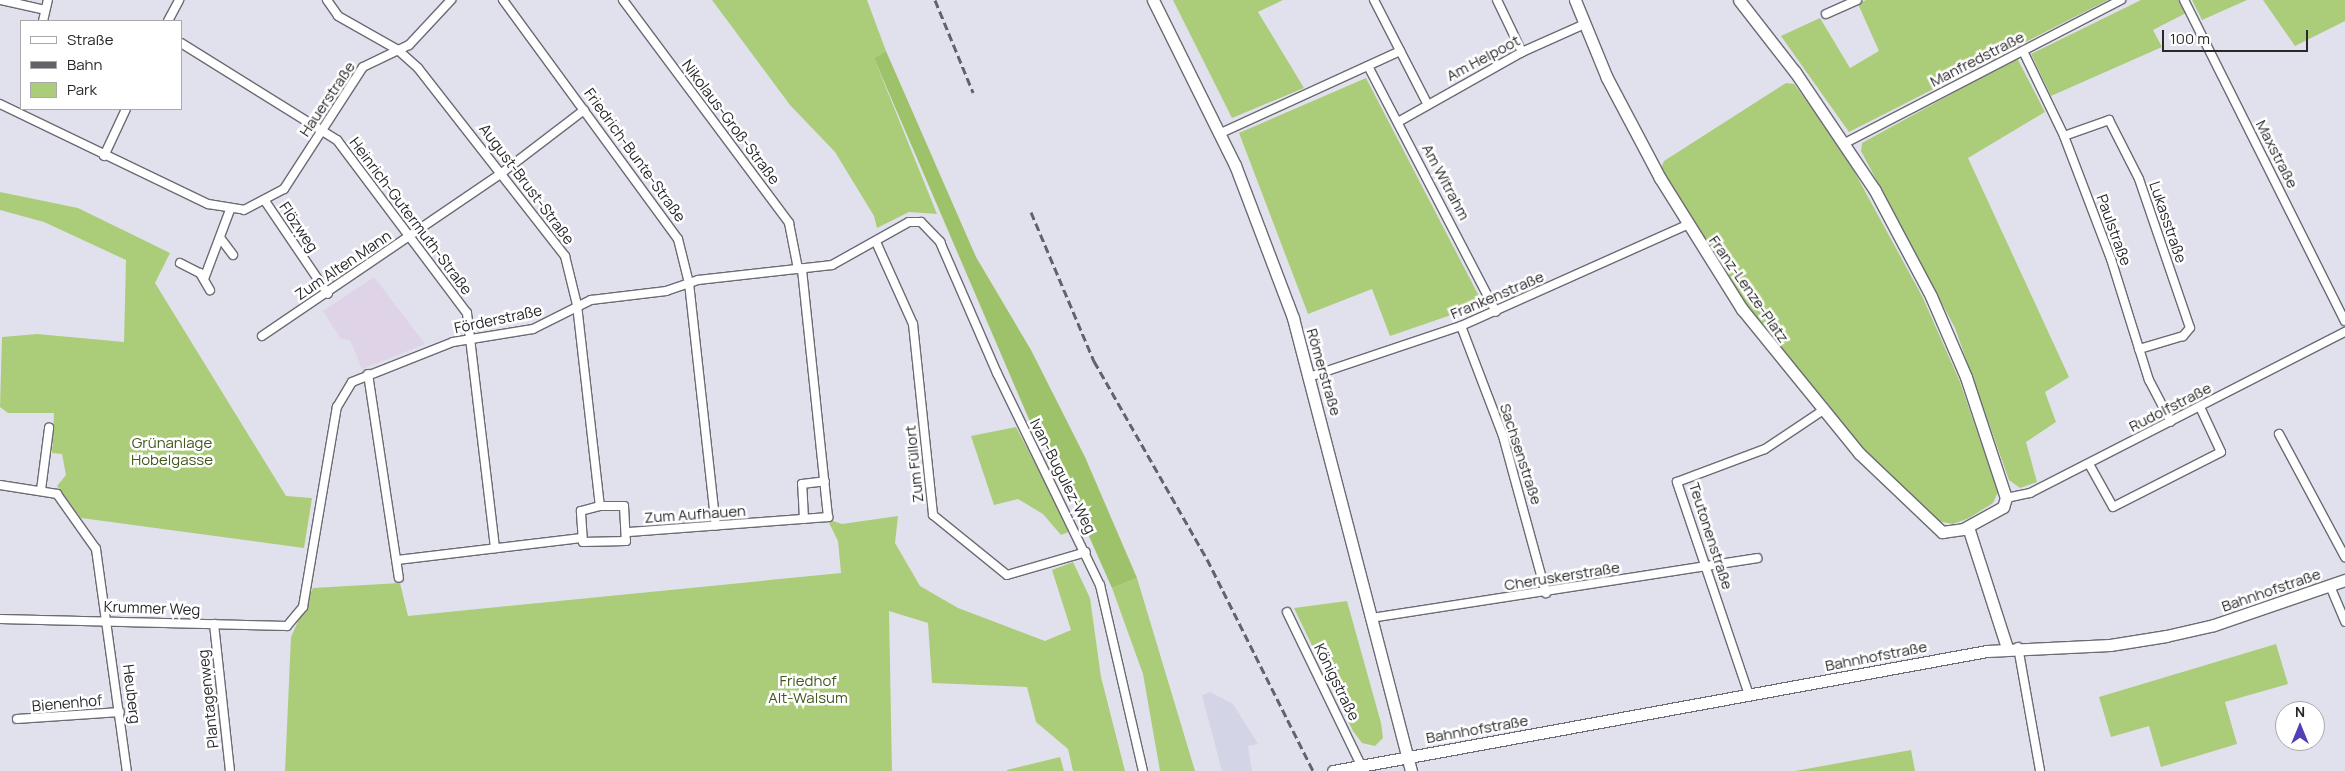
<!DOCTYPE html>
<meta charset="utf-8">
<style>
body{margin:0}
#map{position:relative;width:2345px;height:771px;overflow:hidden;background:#e0e1ec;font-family:Manrope,sans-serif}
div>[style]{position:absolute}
.built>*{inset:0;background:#d3d4e6}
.education>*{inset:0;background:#dfd3e7}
.green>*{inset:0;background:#abcd7a}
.forest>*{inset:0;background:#9ec26a}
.roads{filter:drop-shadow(1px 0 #6b6b74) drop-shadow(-1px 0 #6b6b74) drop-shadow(0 1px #6b6b74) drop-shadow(0 -1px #6b6b74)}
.street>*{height:8px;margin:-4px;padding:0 4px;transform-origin:4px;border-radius:4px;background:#fff}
.secondary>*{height:11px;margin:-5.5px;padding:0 5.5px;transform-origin:5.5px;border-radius:5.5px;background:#fff}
.rail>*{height:3px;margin-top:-1.5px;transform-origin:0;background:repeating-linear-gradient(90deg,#626269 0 8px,transparent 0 12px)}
span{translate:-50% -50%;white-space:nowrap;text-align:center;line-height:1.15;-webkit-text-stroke:5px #fff;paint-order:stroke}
.street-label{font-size:15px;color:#28282c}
.park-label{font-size:15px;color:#43591c}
.legend{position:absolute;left:20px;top:20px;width:162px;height:90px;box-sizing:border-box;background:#fff;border:1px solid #a9a9ab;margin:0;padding:6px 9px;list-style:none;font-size:15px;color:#28282c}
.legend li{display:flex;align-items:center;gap:10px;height:25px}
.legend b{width:25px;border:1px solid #a9a9ab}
.north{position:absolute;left:2275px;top:701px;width:50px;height:50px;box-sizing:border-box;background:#fff;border:1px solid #a9a9ab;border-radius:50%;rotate:0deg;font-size:14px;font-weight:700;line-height:20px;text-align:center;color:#28282c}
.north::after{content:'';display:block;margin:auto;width:18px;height:22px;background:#523eb5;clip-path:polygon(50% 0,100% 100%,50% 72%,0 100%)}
.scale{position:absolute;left:2162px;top:30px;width:146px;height:22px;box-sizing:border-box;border:2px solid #28282c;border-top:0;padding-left:6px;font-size:15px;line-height:18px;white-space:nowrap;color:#28282c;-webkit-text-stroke:4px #fff;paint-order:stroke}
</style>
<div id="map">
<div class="built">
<div style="clip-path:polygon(1210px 692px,1233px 704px,1258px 744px,1248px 746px,1252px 771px,1222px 771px,1202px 695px)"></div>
</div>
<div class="education">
<div style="clip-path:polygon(374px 277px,425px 344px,362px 369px,350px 340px,341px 339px,323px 311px)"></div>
</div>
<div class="green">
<div style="clip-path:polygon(712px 0,867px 0,886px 51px,874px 58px,937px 214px,909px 212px,877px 228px,874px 216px,835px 152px,790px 105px)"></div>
<div style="clip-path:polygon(1173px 0,1283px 0,1258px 12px,1304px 88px,1232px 118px)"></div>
<div style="clip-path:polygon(1866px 0,2108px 0,1849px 132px,1781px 36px,1820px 18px,1850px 68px,1879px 51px,1858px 4px)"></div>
<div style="clip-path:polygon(2141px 0,2178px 0,2186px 13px,2153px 30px,2162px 47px,2051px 96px,2031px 54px)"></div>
<div style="clip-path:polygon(2192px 0,2247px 0,2202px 20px)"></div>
<div style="clip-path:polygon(2263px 0,2345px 0,2345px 21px,2295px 46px)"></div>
<div style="clip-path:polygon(2017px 58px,2045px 112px,1968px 158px,2069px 377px,2045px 392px,2056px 422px,2026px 442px,2037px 482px,2020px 488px,2009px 480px,1955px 328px,1861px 151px,1862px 143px)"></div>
<div style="clip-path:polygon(1366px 78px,1483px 304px,1390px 336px,1372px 289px,1308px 314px,1239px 133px)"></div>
<div style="clip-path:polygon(1786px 83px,1794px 84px,1842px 149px,1923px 298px,1960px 382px,1998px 492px,1993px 503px,1969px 518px,1953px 524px,1938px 521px,1824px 410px,1766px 337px,1660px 170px,1664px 161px)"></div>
<div style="clip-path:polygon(0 192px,78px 208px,170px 253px,155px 283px,286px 496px,312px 498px,304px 548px,81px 518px,57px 486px,66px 475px,62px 454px,52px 453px,54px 413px,8px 413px,0 407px,2px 337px,37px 334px,124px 342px,126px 260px,44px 222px,0 210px)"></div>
<div style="clip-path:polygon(1016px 427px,1071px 531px,1061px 535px,1043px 514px,1018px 499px,994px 505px,971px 436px)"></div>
<div style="clip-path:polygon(898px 516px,895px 543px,920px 586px,958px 608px,1045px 641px,1071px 630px,1052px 570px,1073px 562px,1090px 598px,1101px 677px,1125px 771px,1073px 771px,1068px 749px,1036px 722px,1027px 687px,932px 683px,928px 623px,889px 611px,892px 771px,285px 771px,291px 637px,313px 588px,400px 583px,408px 616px,841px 573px,838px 541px,827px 519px,842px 524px)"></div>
<div style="clip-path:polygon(1137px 578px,1195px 771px,1160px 771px,1143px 674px,1112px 588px)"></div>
<div style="clip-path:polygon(1347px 601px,1381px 723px,1383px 738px,1375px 746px,1362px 743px,1353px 731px,1294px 608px)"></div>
<div style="clip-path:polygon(2276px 644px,2288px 684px,2225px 702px,2237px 744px,2161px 767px,2149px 726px,2111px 737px,2099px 697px)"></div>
<div style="clip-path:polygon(1911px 750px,1915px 771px,1795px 771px,1817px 767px)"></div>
<div style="clip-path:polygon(1060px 757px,1064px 771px,1007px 771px,1007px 770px)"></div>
</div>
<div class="forest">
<div style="clip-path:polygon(886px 51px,976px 257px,1031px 350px,1085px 457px,1137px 578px,1112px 588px,1060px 471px,1031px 424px,874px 58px)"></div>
</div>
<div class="roads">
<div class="street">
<div style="left:1px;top:0;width:45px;rotate:12.8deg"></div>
<div style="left:327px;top:0;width:19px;rotate:55deg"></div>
<div style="left:338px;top:16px;width:69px;rotate:29.5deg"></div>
<div style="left:398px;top:50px;width:27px;rotate:42deg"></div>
<div style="left:418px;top:68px;width:239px;rotate:52deg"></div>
<div style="left:565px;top:256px;width:50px;rotate:76.2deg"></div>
<div style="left:577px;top:305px;width:202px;rotate:83.5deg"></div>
<div style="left:503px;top:0;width:296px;rotate:53.8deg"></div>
<div style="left:678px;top:239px;width:45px;rotate:76deg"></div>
<div style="left:689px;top:283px;width:244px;rotate:83.7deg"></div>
<div style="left:623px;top:0;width:278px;rotate:53.3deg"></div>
<div style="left:789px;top:223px;width:47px;rotate:78.9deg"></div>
<div style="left:1374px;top:0;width:116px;rotate:62.8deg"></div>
<div style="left:1497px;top:0;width:58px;rotate:64.3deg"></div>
<div style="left:2184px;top:0;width:359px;rotate:63.4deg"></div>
<div style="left:1826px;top:14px;width:34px;rotate:-24deg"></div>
<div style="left:43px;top:21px;width:22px;rotate:-77deg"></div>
<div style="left:168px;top:21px;width:24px;rotate:-62deg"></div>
<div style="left:181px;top:43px;width:184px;rotate:31.9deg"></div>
<div style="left:337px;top:140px;width:216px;rotate:53.1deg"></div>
<div style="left:467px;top:313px;width:237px;rotate:83.2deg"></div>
<div style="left:2023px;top:51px;width:94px;rotate:64.2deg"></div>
<div style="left:2064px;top:136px;width:132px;rotate:69.1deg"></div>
<div style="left:2111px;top:259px;width:127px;rotate:72.6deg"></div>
<div style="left:2149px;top:380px;width:47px;rotate:62.4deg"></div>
<div style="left:1368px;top:66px;width:277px;rotate:62.5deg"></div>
<div style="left:0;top:104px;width:231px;rotate:25.7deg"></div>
<div style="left:208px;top:204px;width:36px;rotate:9deg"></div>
<div style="left:244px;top:210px;width:45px;rotate:-27.7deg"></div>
<div style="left:284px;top:189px;width:145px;rotate:-57.1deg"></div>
<div style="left:363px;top:67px;width:51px;rotate:-25.6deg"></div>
<div style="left:409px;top:45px;width:62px;rotate:-47deg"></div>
<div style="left:1398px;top:122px;width:142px;rotate:-29.4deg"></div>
<div style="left:1522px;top:52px;width:69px;rotate:-24deg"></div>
<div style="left:1221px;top:133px;width:197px;rotate:-24.6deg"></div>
<div style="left:2064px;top:136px;width:48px;rotate:-19.6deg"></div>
<div style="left:2109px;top:120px;width:66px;rotate:63deg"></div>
<div style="left:2139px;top:179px;width:157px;rotate:71.1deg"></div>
<div style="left:2190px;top:328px;width:11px;rotate:131deg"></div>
<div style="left:2183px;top:336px;width:46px;rotate:163.5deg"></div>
<div style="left:1845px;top:143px;width:311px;rotate:-27.4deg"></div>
<div style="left:104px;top:156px;width:52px;rotate:-64.9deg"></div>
<div style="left:265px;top:201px;width:112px;rotate:55.9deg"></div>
<div style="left:221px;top:239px;width:20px;rotate:53deg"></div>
<div style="left:876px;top:242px;width:90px;rotate:65.7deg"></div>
<div style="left:913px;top:324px;width:192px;rotate:84deg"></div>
<div style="left:933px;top:515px;width:95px;rotate:39deg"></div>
<div style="left:1007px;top:575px;width:82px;rotate:-16.2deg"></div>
<div style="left:180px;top:263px;width:22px;rotate:27deg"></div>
<div style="left:200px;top:273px;width:20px;rotate:60deg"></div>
<div style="left:204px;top:279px;width:74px;rotate:-69.4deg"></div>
<div style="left:1461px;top:326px;width:118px;rotate:69.1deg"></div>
<div style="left:1503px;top:436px;width:163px;rotate:74.7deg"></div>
<div style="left:262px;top:336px;width:292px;rotate:-34.2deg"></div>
<div style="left:503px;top:172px;width:102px;rotate:-37.4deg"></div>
<div style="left:368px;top:374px;width:206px;rotate:81.4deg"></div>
<div style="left:1312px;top:376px;width:157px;rotate:-18.6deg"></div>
<div style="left:1461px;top:326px;width:248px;rotate:-24.1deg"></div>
<div style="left:2279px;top:434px;width:140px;rotate:61.8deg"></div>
<div style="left:2089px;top:464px;width:49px;rotate:60.8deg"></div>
<div style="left:2113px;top:507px;width:121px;rotate:-27deg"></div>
<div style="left:2221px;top:452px;width:50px;rotate:-115deg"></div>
<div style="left:0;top:485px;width:58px;rotate:9deg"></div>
<div style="left:57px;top:494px;width:67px;rotate:54.7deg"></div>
<div style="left:96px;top:549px;width:224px;rotate:82.1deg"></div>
<div style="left:41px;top:490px;width:63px;rotate:-82.6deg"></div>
<div style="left:2006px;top:498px;width:25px;rotate:-12deg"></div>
<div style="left:2030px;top:493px;width:354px;rotate:-27.1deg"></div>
<div style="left:600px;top:506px;width:24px"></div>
<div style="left:624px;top:506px;width:35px;rotate:87deg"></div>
<div style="left:626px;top:541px;width:43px;rotate:178.7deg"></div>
<div style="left:583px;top:542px;width:31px;rotate:-94deg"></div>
<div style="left:581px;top:511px;width:20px;rotate:-15deg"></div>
<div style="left:804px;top:519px;width:35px;rotate:-93deg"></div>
<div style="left:802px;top:484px;width:23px;rotate:-7deg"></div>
<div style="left:629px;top:532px;width:200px;rotate:-4.3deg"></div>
<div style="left:828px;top:517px;width:250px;rotate:-96deg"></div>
<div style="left:397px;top:560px;width:186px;rotate:-6.8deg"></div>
<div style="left:2330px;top:586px;width:39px;rotate:67deg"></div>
<div style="left:1287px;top:612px;width:170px;rotate:64.2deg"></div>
<div style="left:1371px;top:618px;width:391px;rotate:-8.8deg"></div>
<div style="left:0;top:619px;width:287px;rotate:1.4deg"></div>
<div style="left:287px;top:626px;width:25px;rotate:-50deg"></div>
<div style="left:303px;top:607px;width:203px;rotate:-80.4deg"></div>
<div style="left:337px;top:407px;width:29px;rotate:-59deg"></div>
<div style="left:352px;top:382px;width:109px;rotate:-21.6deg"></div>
<div style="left:453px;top:342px;width:81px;rotate:-9.2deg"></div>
<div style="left:533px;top:329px;width:65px;rotate:-26.6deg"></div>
<div style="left:591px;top:300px;width:76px;rotate:-6.8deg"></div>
<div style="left:666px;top:291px;width:34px;rotate:-19deg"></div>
<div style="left:698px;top:280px;width:135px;rotate:-6.4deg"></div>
<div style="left:832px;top:265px;width:88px;rotate:-29.2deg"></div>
<div style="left:909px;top:222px;width:12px"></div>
<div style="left:921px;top:222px;width:28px;rotate:46deg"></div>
<div style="left:940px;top:242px;width:143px;rotate:66.5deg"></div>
<div style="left:997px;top:373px;width:236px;rotate:64.1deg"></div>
<div style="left:1100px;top:585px;width:191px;rotate:77deg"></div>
<div style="left:214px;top:624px;width:148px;rotate:83.8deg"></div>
<div style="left:2018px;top:647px;width:126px;rotate:79.9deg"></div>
<div style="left:1749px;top:695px;width:225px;rotate:-108.7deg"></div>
<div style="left:1677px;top:482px;width:94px;rotate:-20.6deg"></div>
<div style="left:1765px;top:449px;width:69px;rotate:-33.7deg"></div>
<div style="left:17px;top:719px;width:103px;rotate:-3.9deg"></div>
</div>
<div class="secondary">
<div style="left:1153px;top:0;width:184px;rotate:63.6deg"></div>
<div style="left:1235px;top:165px;width:164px;rotate:69.2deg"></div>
<div style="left:1293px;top:318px;width:468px;rotate:75.4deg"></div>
<div style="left:1575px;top:0;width:84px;rotate:67.7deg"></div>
<div style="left:1607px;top:78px;width:113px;rotate:62.1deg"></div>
<div style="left:1660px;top:178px;width:155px;rotate:58deg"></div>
<div style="left:1742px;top:309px;width:186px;rotate:50.9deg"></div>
<div style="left:1859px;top:453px;width:115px;rotate:43.6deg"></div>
<div style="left:1942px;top:532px;width:21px;rotate:-8deg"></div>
<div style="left:1963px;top:529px;width:46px;rotate:-28.8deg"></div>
<div style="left:2003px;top:507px;width:9px;rotate:-72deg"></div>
<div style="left:2006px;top:498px;width:127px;rotate:-108.3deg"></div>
<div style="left:1966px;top:377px;width:88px;rotate:-113.4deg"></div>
<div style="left:1931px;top:296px;width:121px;rotate:-118deg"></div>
<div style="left:1874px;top:189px;width:141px;rotate:-124deg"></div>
<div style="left:1795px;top:72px;width:91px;rotate:-127.9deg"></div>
<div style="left:1968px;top:527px;width:127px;rotate:72.1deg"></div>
<div style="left:1333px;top:771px;width:665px;rotate:-10.4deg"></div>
<div style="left:1987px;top:651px;width:123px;rotate:-2.8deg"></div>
<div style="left:2110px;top:645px;width:57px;rotate:-9.1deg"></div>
<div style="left:2166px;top:636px;width:49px;rotate:-12.9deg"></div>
<div style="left:2214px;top:625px;width:139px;rotate:-19deg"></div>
</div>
</div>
<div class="rail">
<div style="left:935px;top:0;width:100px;rotate:67.6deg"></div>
<div style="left:1031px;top:212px;width:162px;rotate:67.1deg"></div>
<div style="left:1094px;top:361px;width:228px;rotate:60.3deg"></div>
<div style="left:1207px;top:559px;width:237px;rotate:63.4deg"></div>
</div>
<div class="street-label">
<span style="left:1483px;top:58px;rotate:-28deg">Am Helpoot</span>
<span style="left:1977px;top:59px;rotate:-27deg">Manfredstraße</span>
<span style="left:327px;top:99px;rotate:-56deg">Hauerstraße</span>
<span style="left:731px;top:122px;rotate:53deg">Nikolaus-Groß-Straße</span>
<span style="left:2277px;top:154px;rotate:63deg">Maxstraße</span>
<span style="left:635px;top:155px;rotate:54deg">Friedrich-Bunte-Straße</span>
<span style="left:1446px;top:182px;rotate:62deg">Am Witrahm</span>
<span style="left:527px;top:184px;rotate:53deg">August-Brust-Straße</span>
<span style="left:411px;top:216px;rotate:53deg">Heinrich-Gutermuth-Straße</span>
<span style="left:2168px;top:222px;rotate:71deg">Lukasstraße</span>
<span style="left:299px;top:227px;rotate:56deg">Flözweg</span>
<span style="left:2114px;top:230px;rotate:70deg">Paulstraße</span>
<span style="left:343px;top:265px;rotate:-34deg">Zum Alten Mann</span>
<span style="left:1749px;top:289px;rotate:55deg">Franz-Lenze-Platz</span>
<span style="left:1497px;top:295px;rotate:-23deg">Frankenstraße</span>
<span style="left:498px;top:319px;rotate:-12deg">Förderstraße</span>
<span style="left:1324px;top:372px;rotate:74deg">Römerstraße</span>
<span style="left:2170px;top:407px;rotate:-27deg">Rudolfstraße</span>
<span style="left:1521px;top:454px;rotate:72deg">Sachsenstraße</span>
<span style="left:914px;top:464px;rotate:-96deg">Zum Füllort</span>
<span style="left:1063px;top:476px;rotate:63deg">Ivan-Bugulez-Weg</span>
<span style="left:695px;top:514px;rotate:-4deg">Zum Aufhauen</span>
<span style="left:1711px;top:536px;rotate:72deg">Teutonenstraße</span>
<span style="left:1562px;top:576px;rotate:-9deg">Cheruskerstraße</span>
<span style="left:2271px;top:590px;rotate:-19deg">Bahnhofstraße</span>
<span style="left:152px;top:608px;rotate:2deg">Krummer Weg</span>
<span style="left:1876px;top:656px;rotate:-11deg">Bahnhofstraße</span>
<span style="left:1337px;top:682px;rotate:64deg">Königstraße</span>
<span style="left:132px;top:694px;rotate:83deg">Heuberg</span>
<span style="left:208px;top:699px;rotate:-96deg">Plantagenweg</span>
<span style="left:67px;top:703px;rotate:-5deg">Bienenhof</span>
<span style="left:1477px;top:729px;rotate:-10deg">Bahnhofstraße</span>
</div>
<div class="park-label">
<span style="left:172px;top:451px">Grünanlage<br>Hobelgasse</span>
<span style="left:808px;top:689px">Friedhof<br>Alt-Walsum</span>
</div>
<ul class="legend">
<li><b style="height:6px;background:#fff"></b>Straße</li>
<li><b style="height:6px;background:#626269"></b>Bahn</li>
<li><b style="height:14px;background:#abcd7a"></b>Park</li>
</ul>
<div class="north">N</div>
<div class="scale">100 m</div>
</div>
